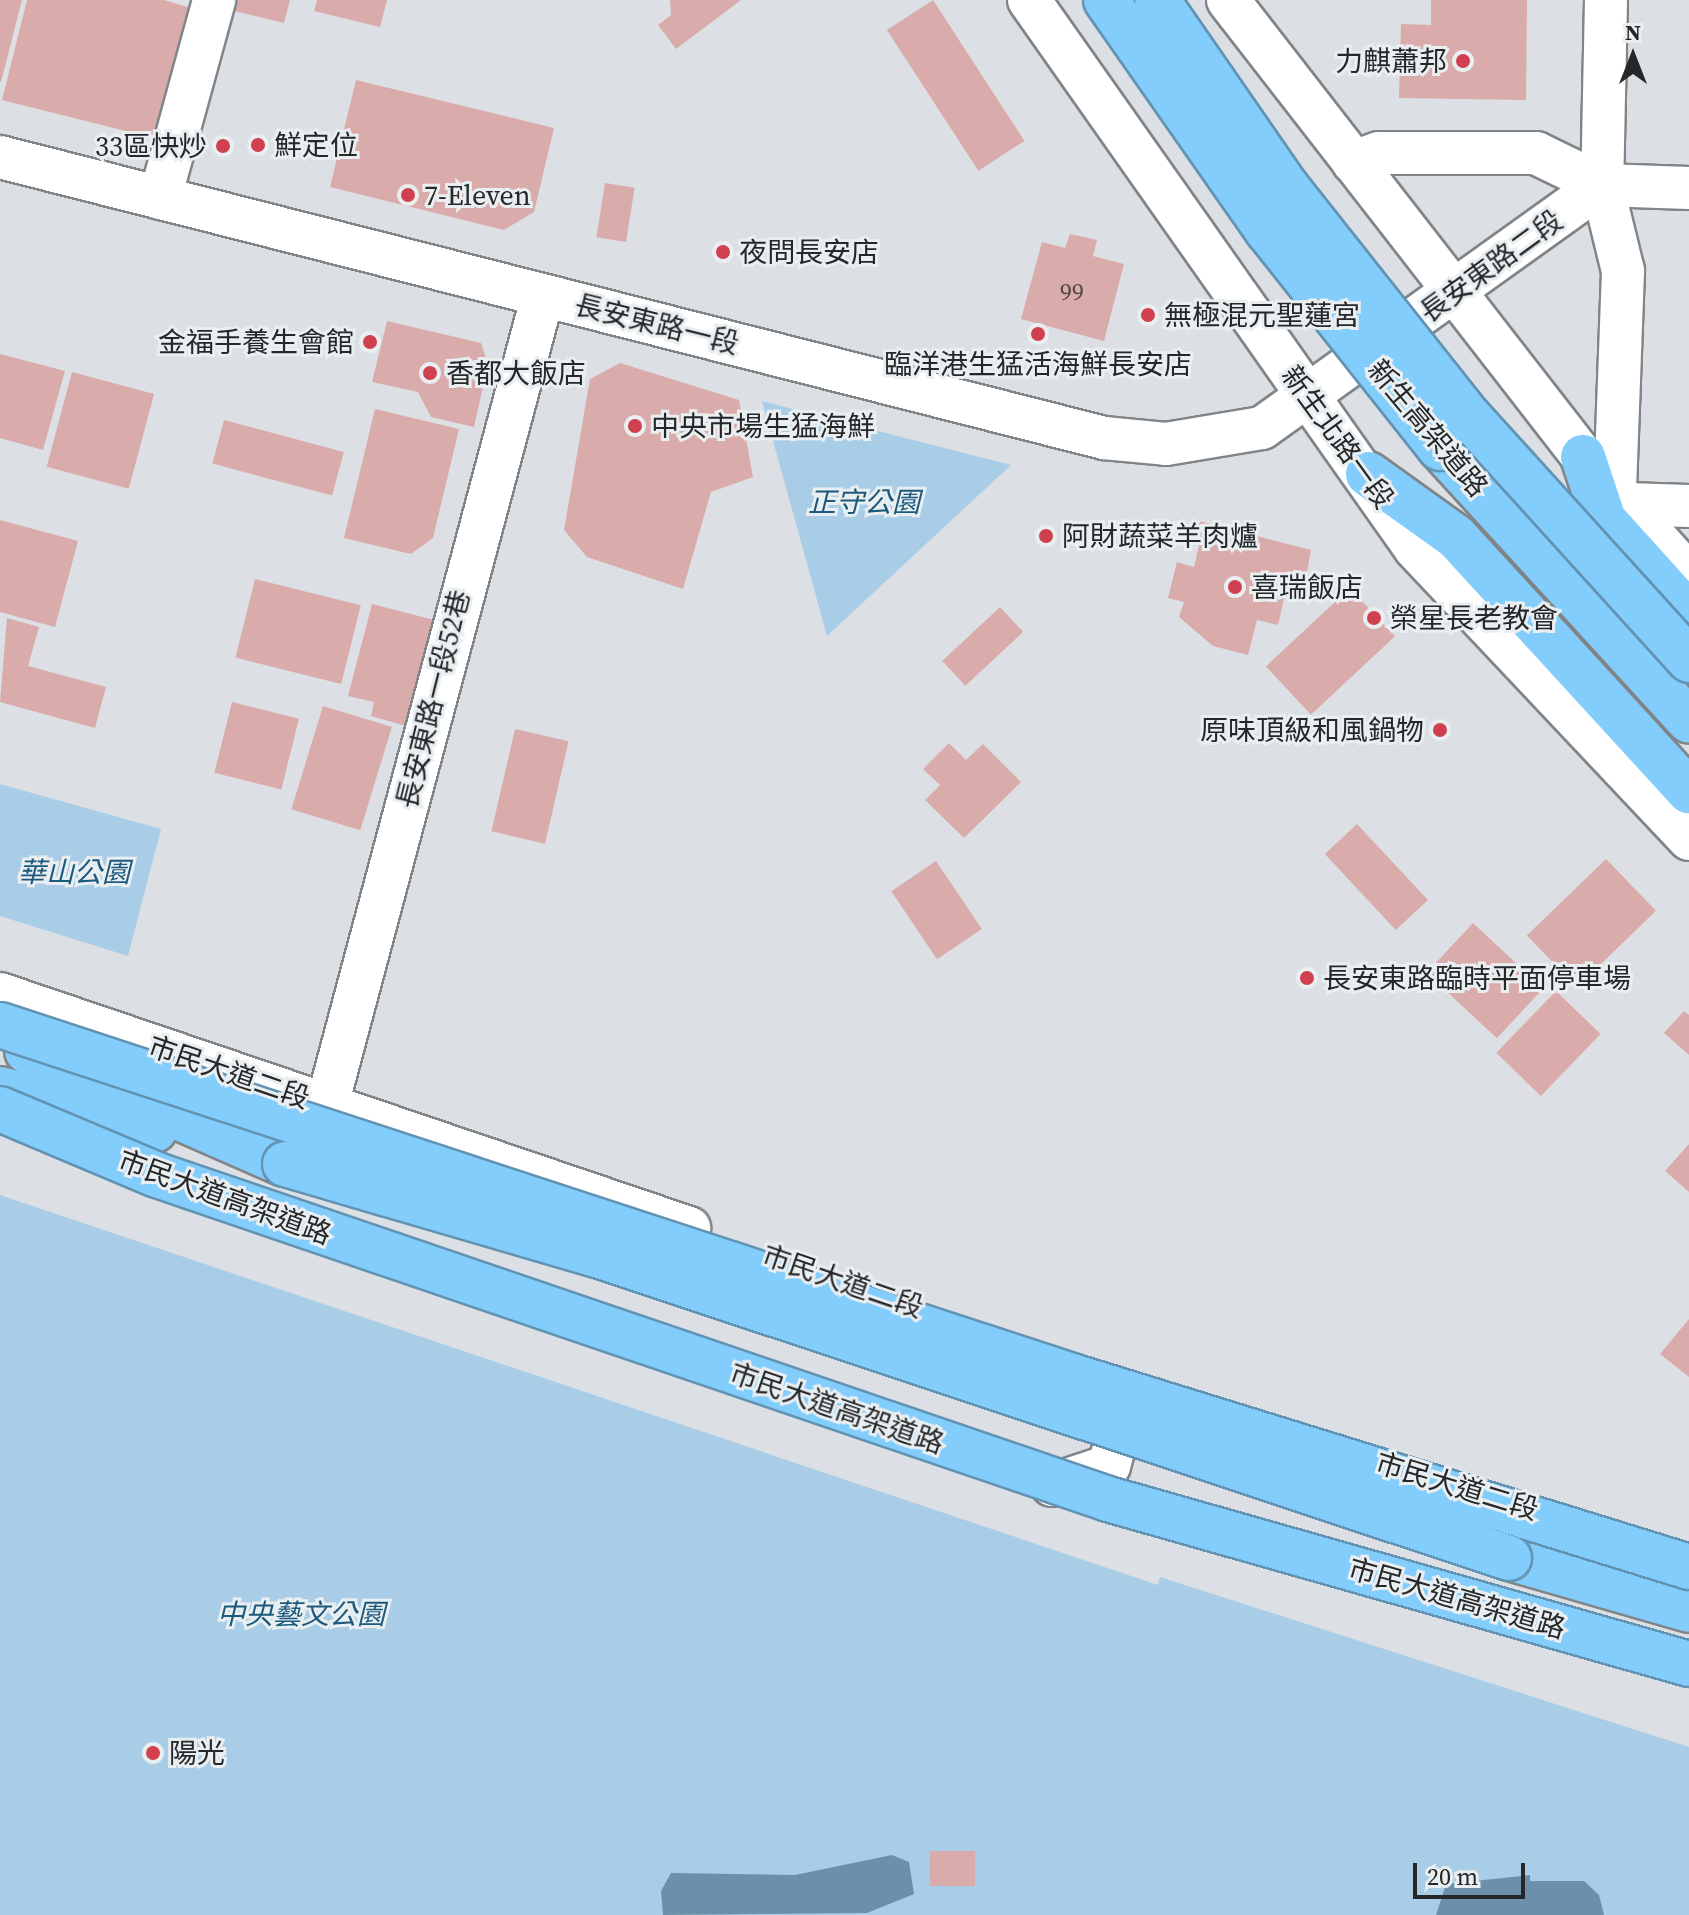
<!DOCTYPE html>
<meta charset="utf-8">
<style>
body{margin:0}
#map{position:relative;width:1689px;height:1915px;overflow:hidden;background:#dce0e4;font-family:"Source Serif 4","Noto Sans TC",serif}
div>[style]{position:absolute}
.green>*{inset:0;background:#a9cde6}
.water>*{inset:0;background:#6b90a9}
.building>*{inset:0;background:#d9abaa;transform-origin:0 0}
.roads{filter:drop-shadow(2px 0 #808588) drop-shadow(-2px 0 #808588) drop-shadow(0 2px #808588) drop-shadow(0 -2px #808588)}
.minor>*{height:42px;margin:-21px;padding:0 21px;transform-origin:21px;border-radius:21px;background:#fff}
.highway>*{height:44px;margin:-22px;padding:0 22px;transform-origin:22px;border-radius:22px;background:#83cdfd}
.bridges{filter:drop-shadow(2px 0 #6293b2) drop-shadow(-2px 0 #6293b2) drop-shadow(0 2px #6293b2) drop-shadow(0 -2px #6293b2)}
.highway-bridge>*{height:44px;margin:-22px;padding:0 22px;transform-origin:22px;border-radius:22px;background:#83cdfd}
.dots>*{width:22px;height:22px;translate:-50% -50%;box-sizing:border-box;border:4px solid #e9eef1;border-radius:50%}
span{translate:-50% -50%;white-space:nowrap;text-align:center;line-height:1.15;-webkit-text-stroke:6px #e9eef1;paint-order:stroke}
.number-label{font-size:24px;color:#524848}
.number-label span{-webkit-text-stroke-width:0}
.poi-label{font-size:28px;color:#252728}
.right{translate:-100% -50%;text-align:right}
.left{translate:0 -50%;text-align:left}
.street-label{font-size:28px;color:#252728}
.park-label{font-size:28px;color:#1b597d;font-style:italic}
.north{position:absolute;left:1593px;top:16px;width:80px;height:80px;-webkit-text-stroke:6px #e9eef1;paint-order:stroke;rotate:0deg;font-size:22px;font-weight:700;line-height:32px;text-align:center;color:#252728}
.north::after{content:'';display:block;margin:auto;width:28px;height:36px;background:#252728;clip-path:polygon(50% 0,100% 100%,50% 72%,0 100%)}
.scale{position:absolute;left:1413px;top:1863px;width:112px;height:36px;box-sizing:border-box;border:4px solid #252728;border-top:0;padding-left:10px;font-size:24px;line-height:28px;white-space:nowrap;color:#252728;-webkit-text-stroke:6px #e9eef1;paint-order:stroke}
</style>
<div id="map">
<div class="green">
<div style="clip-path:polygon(762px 401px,847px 423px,1011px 465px,827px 636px)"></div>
<div style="clip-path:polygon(0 784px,161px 829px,128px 956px,0 916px)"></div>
<div style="clip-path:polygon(0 1195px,1158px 1585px,1160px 1577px,1689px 1747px,1689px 1915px,0 1915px)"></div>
</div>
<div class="water">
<div style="clip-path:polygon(892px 1855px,909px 1862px,914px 1894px,867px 1913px,663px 1915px,661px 1891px,671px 1873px,795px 1875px)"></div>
<div style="clip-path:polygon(1530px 1875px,1530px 1881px,1584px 1881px,1599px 1895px,1604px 1915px,1436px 1915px,1446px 1884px)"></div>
</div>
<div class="building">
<div style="clip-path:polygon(0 0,22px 0,1px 82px,0 81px)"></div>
<div style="clip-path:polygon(27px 0,164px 0,191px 8px,158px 139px,2px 100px)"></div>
<div style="clip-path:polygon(237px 0,290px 0,284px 23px,234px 11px)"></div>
<div style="clip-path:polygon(317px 0,387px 0,380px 27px,314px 11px)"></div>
<div style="clip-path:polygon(670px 0,741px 0,676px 49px,658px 25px,671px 15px)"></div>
<div style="left:933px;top:0;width:168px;height:55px;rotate:57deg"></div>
<div style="clip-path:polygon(1431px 0,1527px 0,1526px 100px,1399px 98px,1401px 24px,1431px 25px)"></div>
<div style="clip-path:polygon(356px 80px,554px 128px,534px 212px,504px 230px,330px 187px)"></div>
<div style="left:605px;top:183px;width:30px;height:55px;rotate:9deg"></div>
<div style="clip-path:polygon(1070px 234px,1097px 240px,1093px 256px,1124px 264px,1104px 341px,1021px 319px,1042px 242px,1065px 248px)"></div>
<div style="clip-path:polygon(387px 321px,481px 343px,488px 364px,474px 427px,431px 417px,418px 392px,372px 382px)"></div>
<div style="clip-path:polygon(0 354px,65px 371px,43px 450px,0 438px)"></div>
<div style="clip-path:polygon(620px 363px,739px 400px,753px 477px,711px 492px,683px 589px,587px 557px,564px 530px,590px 379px)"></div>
<div style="left:72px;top:372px;width:85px;height:98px;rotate:15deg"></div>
<div style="clip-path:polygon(375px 409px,459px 429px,433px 538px,411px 554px,344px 538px)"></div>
<div style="left:224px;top:420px;width:124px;height:45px;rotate:15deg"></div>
<div style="clip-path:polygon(0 520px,78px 541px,55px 627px,0 612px)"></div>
<div style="clip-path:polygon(1195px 520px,1311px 550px,1304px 588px,1298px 597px,1285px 594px,1278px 625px,1257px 620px,1248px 655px,1213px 646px,1179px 617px,1184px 602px,1168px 598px,1177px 562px,1194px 567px,1200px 541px,1188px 538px)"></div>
<div style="left:255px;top:579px;width:109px;height:81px;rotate:14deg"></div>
<div style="left:1350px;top:588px;width:66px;height:115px;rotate:47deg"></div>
<div style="clip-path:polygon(372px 604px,438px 621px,410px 727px,371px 716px,374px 702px,348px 696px)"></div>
<div style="left:1000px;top:607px;width:34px;height:79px;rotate:47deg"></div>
<div style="clip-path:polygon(7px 618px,39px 627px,28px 666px,106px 687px,95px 728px,0 702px)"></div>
<div style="left:232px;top:702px;width:69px;height:73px;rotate:14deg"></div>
<div style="left:323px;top:706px;width:72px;height:108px;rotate:17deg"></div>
<div style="left:515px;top:729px;width:55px;height:105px;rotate:13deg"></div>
<div style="clip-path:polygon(949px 743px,966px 760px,983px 744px,1021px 782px,964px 838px,925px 800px,940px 785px,923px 769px)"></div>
<div style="left:1357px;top:824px;width:104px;height:44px;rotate:47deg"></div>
<div style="left:1606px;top:859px;width:72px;height:110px;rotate:46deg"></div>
<div style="left:936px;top:861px;width:82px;height:54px;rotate:56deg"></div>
<div style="left:1473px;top:923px;width:96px;height:68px;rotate:43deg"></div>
<div style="left:1556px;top:991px;width:62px;height:86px;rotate:44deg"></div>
<div style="clip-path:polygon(1684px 1011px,1689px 1015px,1689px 1055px,1664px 1033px)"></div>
<div style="clip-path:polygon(1689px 1144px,1689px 1192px,1665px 1171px)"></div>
<div style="clip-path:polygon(1689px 1319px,1689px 1377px,1660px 1354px)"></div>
<div style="left:975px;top:1851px;width:35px;height:45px;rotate:90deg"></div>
</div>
<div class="roads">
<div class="minor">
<div style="left:1029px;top:0;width:670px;rotate:54.84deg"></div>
<div style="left:1415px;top:548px;width:400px;rotate:46.7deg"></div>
<div style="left:1228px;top:0;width:579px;rotate:52.16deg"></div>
<div style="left:1583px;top:457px;width:159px;rotate:48.1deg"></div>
<div style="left:1606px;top:0;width:185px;rotate:91.2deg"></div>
<div style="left:1602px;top:185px;width:89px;rotate:76.3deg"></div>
<div style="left:1623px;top:271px;width:219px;rotate:92.1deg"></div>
<div style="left:0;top:157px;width:1139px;rotate:14.28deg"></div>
<div style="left:1104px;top:438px;width:62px;rotate:5.5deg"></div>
<div style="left:1166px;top:444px;width:97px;rotate:-9.5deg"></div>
<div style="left:1262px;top:428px;width:418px;rotate:-35.6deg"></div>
<div style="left:1602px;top:185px;width:87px;rotate:2deg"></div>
<div style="left:1353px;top:162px;width:28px;rotate:-19deg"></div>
<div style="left:1379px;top:153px;width:157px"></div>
<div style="left:1536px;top:153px;width:73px;rotate:25.9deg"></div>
<div style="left:160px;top:198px;width:205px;rotate:-74.7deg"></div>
<div style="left:1627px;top:504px;width:62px;rotate:1.8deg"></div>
<div style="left:0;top:994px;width:728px;rotate:18.76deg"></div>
<div style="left:327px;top:1105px;width:838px;rotate:-75.07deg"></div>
<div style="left:1052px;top:1485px;width:60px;rotate:-18.4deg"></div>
<div style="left:1109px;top:1466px;width:64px;rotate:-74.7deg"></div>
<div style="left:1126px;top:1404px;width:11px;rotate:-135deg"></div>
</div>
<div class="highway">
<div style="left:1440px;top:448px;width:369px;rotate:47.6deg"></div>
<div style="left:1583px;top:457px;width:66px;rotate:71.6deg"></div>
<div style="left:1604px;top:520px;width:127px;rotate:47.9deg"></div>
<div style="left:1368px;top:474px;width:108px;rotate:35.6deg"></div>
<div style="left:1456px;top:537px;width:345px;rotate:47.5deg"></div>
<div style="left:27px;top:1051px;width:282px;rotate:23.7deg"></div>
<div style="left:0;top:1089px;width:160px;rotate:14.8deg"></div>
<div style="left:1509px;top:1558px;width:187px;rotate:16.1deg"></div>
</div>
</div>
<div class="bridges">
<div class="highway-bridge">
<div style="left:1106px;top:0;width:282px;rotate:55deg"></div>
<div style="left:1268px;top:231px;width:277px;rotate:51.6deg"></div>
<div style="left:1157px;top:0;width:230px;rotate:55.3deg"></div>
<div style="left:1288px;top:189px;width:291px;rotate:51.6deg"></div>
<div style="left:1469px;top:417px;width:328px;rotate:47.8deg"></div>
<div style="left:0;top:1025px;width:1131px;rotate:18.13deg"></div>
<div style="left:1075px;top:1377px;width:643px;rotate:17.19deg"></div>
<div style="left:0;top:1109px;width:170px;rotate:22.8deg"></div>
<div style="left:157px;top:1175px;width:1005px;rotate:18.81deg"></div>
<div style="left:1108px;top:1499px;width:604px;rotate:15.85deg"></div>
<div style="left:285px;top:1164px;width:325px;rotate:16.3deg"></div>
<div style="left:597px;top:1255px;width:961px;rotate:18.38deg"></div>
</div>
</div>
<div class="dots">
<div style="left:1463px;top:61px;background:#d1404e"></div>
<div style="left:258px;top:145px;background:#d1404e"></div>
<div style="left:223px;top:146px;background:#d1404e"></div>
<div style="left:408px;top:195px;background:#d1404e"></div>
<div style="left:723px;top:252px;background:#d1404e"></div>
<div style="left:1148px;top:315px;background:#d1404e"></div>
<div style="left:1038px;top:334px;background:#d1404e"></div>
<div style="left:370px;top:342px;background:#d1404e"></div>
<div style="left:430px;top:373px;background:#d1404e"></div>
<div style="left:635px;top:426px;background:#d1404e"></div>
<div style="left:1046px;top:536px;background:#d1404e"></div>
<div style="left:1235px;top:587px;background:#d1404e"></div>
<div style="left:1374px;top:618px;background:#d1404e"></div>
<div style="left:1440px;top:730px;background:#d1404e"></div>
<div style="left:1307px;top:978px;background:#d1404e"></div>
<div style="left:153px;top:1753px;background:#d1404e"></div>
</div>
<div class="number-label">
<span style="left:1072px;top:292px">99</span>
</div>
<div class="poi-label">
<span class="right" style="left:1447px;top:61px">力麒蕭邦</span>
<span class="left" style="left:274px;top:145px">鮮定位</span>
<span class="right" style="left:207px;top:146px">33區快炒</span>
<span class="left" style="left:424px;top:195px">7-Eleven</span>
<span class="left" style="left:739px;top:252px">夜問長安店</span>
<span class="left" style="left:1164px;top:315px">無極混元聖蓮宮</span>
<span class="right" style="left:354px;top:342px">金福手養生會館</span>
<span style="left:1038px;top:364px">臨洋港生猛活海鮮長安店</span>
<span class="left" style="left:446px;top:373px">香都大飯店</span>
<span class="left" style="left:651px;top:426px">中央市場生猛海鮮</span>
<span class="left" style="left:1062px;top:536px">阿財蔬菜羊肉爐</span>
<span class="left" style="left:1251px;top:587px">喜瑞飯店</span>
<span class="left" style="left:1390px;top:618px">榮星長老教會</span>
<span class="right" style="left:1424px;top:730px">原味頂級和風鍋物</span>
<span class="left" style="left:1323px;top:978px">長安東路臨時平面停車場</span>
<span class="left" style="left:169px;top:1753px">陽光</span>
</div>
<div class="street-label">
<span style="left:1491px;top:266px;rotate:-36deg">長安東路二段</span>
<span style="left:657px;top:324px;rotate:14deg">長安東路一段</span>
<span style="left:1428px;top:428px;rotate:50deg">新生高架道路</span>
<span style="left:1338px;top:437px;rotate:54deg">新生北路一段</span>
<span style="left:433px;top:699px;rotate:-76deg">長安東路一段52巷</span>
<span style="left:229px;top:1072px;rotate:19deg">市民大道二段</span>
<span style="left:225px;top:1197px;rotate:20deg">市民大道高架道路</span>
<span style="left:843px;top:1281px;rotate:19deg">市民大道二段</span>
<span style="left:837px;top:1408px;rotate:19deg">市民大道高架道路</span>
<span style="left:1457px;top:1486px;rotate:17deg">市民大道二段</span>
<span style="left:1457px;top:1598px;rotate:16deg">市民大道高架道路</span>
</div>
<div class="park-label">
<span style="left:864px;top:502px">正守公園</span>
<span style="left:74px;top:872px">華山公園</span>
<span style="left:301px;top:1614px">中央藝文公園</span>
</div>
<div class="north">N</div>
<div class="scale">20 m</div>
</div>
